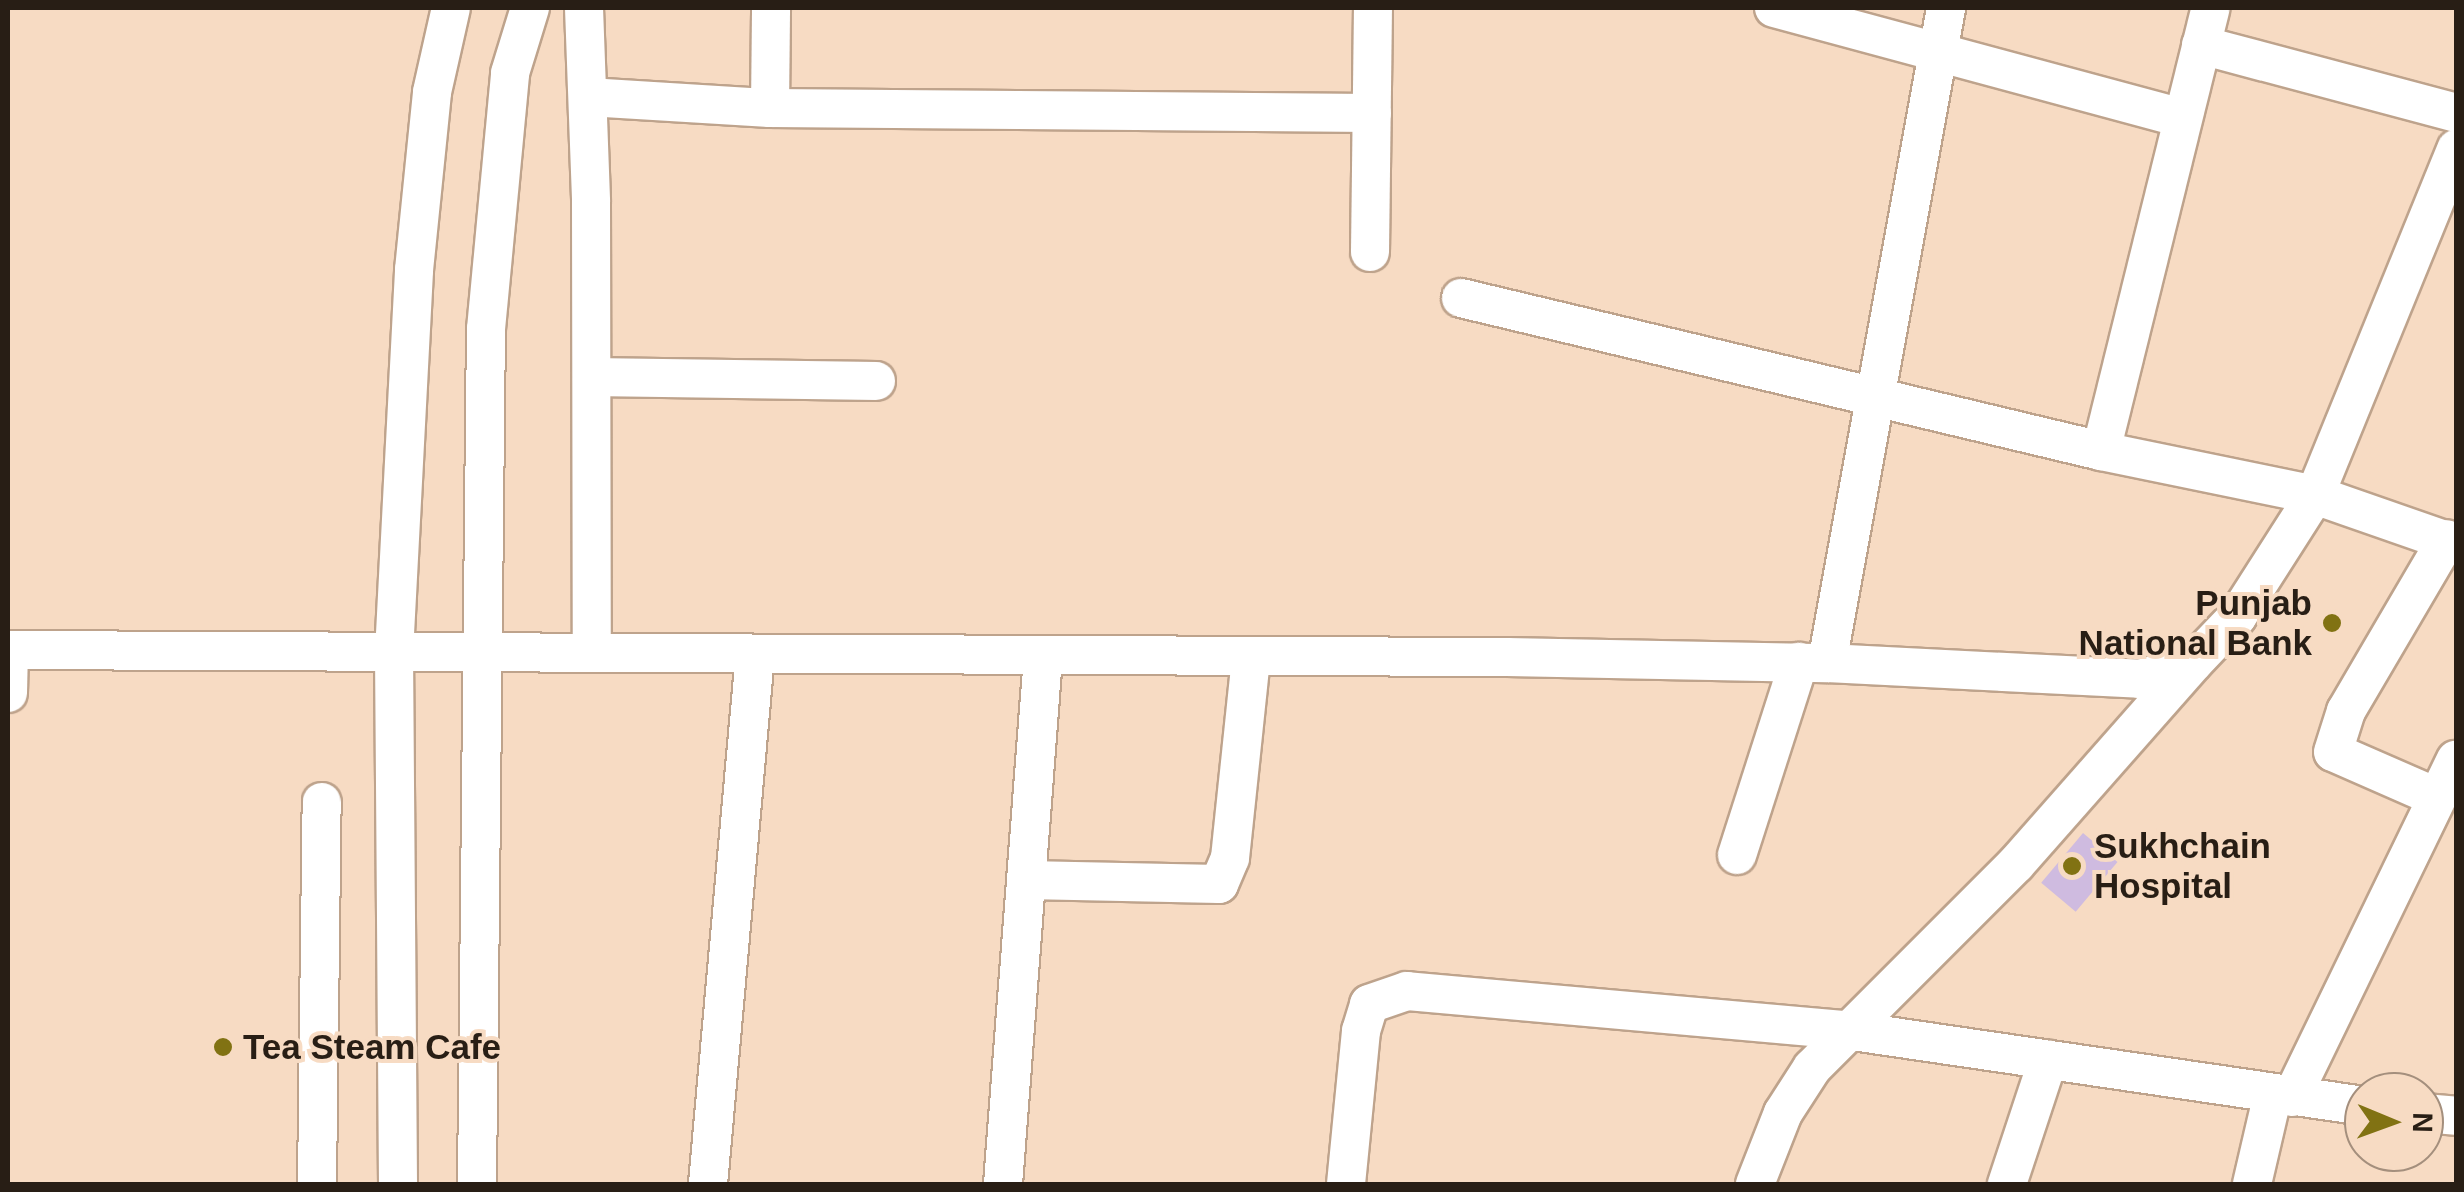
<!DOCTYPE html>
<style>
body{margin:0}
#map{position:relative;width:2464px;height:1192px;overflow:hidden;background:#f7dbc3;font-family:Arial,sans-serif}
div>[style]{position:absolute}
.building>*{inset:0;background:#cfbbe0;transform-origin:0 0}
.roads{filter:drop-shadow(2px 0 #bea38c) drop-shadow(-2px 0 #bea38c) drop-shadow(0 2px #bea38c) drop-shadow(0 -2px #bea38c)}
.minor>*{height:38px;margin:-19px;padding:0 19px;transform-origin:19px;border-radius:19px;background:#fff}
.dots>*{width:28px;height:28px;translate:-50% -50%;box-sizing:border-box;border:5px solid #f7dbc3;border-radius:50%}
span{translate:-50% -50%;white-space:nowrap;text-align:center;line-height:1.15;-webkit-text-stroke:8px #f7dbc3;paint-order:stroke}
.poi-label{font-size:35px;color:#281e15;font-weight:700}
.right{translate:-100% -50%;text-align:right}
.left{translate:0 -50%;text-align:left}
.frame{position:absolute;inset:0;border:10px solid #281e15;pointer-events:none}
.north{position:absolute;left:2344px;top:1072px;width:100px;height:100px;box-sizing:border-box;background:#f7dbc3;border:2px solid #a48f7d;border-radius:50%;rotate:91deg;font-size:28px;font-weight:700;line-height:40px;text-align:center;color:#281e15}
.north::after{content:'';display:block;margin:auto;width:35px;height:45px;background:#817213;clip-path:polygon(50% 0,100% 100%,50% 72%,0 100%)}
</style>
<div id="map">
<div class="building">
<div style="left:2083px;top:833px;width:45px;height:65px;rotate:40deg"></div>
</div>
<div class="roads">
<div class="minor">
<div style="left:584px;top:8px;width:194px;rotate:87.9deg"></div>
<div style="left:591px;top:202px;width:451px;rotate:89.9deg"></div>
<div style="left:1774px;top:8px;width:423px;rotate:15.1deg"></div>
<div style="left:2201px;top:45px;width:264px;rotate:14.9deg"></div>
<div style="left:588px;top:97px;width:182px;rotate:3.5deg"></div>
<div style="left:770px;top:108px;width:602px;rotate:0.48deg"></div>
<div style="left:770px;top:108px;width:100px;rotate:-89.4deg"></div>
<div style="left:1370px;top:252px;width:244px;rotate:-89.3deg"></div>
<div style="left:1461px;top:298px;width:658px;rotate:13.44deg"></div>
<div style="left:2101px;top:451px;width:218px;rotate:11.6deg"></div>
<div style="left:2315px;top:495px;width:149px;rotate:19.2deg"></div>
<div style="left:592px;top:377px;width:284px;rotate:0.8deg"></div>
<div style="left:2101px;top:451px;width:456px;rotate:-76.1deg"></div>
<div style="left:8px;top:650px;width:1499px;rotate:0.27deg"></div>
<div style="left:1507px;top:657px;width:320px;rotate:1.1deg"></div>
<div style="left:1827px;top:663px;width:313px;rotate:2.9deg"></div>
<div style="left:2140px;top:679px;width:55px;rotate:-16.8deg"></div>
<div style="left:2193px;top:663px;width:64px;rotate:-46.3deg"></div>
<div style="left:2237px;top:617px;width:145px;rotate:-57.4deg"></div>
<div style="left:2315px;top:495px;width:374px;rotate:-67.8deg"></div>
<div style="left:1827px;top:663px;width:666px;rotate:-79.7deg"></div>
<div style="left:8px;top:693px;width:43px;rotate:-88.7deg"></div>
<div style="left:2436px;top:797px;width:112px;rotate:-156.4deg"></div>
<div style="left:2333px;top:752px;width:43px;rotate:-72.4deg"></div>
<div style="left:2346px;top:711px;width:199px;rotate:-59.6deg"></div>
<div style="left:1737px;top:855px;width:203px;rotate:-72.2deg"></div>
<div style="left:1026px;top:880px;width:193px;rotate:1.2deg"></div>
<div style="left:1219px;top:884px;width:28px;rotate:-67deg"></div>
<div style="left:1230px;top:858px;width:202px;rotate:-84deg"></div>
<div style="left:2292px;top:1097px;width:375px;rotate:-64.1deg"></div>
<div style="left:2424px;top:1113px;width:32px;rotate:5deg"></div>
<div style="left:317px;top:1184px;width:382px;rotate:-89.3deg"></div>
<div style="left:398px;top:1184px;width:531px;rotate:-90.43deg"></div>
<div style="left:394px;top:653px;width:384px;rotate:-87deg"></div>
<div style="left:414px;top:270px;width:179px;rotate:-84.2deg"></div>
<div style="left:432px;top:92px;width:86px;rotate:-77.3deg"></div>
<div style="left:477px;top:1184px;width:855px;rotate:-89.4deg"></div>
<div style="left:486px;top:329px;width:257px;rotate:-84.6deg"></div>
<div style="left:510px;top:73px;width:68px;rotate:-72.9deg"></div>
<div style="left:708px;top:1184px;width:531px;rotate:-84.92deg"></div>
<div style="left:1003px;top:1184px;width:529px;rotate:-85.66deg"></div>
<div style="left:1346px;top:1184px;width:154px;rotate:-84.4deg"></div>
<div style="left:1361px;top:1031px;width:28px;rotate:-73deg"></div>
<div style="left:1369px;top:1004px;width:40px;rotate:-18.9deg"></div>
<div style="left:1407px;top:991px;width:441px;rotate:5.1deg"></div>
<div style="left:1846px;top:1030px;width:524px;rotate:8.35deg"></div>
<div style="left:1755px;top:1184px;width:76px;rotate:-68.5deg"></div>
<div style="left:1783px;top:1113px;width:54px;rotate:-57.2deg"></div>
<div style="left:1812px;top:1068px;width:288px;rotate:-45deg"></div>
<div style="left:2016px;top:864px;width:268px;rotate:-48.6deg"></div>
<div style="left:2007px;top:1184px;width:131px;rotate:-71.7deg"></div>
<div style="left:2252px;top:1184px;width:92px;rotate:-76.9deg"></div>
</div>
</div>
<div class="dots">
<div style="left:2332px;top:623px;background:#817213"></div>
<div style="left:2072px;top:866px;background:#817213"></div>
<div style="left:223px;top:1047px;background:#817213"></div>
</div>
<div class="poi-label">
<span class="right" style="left:2312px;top:623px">Punjab<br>National Bank</span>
<span class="left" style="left:2094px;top:866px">Sukhchain<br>Hospital</span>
<span class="left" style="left:243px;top:1047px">Tea Steam Cafe</span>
</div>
<div class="frame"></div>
<div class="north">N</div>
</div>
